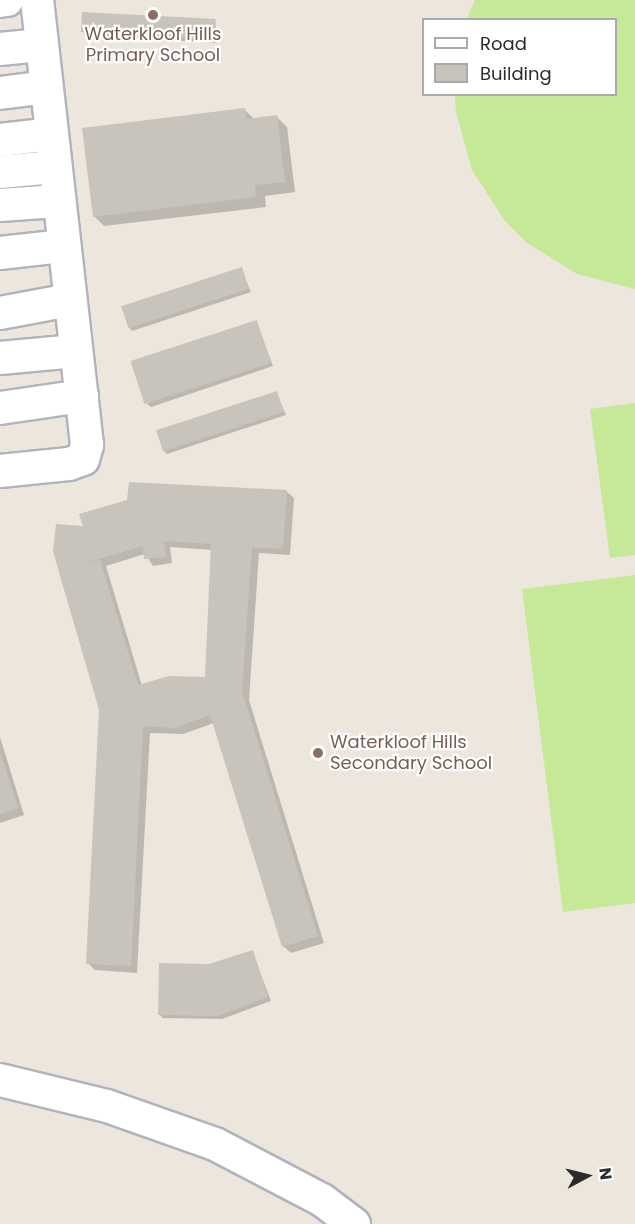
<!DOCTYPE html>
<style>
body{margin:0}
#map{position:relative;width:635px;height:1224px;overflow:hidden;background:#ece6dd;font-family:Poppins,sans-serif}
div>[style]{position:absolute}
.pitch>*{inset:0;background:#c5e996}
.shadow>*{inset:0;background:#0003}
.building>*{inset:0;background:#c8c4bb;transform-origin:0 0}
.roads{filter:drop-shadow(2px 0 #b1b3be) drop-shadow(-2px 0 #b1b3be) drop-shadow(0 2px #b1b3be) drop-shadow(0 -2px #b1b3be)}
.minor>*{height:32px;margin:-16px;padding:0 16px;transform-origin:16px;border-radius:16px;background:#fff}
.dots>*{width:16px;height:16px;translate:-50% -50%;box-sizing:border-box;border:3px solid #fff;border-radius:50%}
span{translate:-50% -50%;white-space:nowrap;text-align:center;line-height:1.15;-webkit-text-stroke:4.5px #fff;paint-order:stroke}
.education-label{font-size:18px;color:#785e54}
.left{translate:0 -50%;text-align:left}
.legend{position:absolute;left:422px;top:18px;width:195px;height:78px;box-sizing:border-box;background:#fff;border:2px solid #aaa;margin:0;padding:8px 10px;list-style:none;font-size:18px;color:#2b2b2b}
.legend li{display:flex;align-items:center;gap:12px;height:30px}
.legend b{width:30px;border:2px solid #aaa}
.north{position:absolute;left:557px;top:1146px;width:60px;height:60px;-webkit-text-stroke:4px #fff;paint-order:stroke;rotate:83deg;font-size:16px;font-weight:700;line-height:24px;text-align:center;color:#2b2b2b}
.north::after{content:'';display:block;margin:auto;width:21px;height:27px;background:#2b2b2b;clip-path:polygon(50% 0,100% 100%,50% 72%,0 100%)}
</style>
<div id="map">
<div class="pitch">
<div style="clip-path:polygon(475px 0,635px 0,635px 289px,577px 274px,526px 242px,505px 221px,472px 170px,456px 112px,455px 95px,616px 94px,616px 20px,467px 19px)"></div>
<div style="clip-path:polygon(635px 403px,635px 555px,610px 558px,590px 409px)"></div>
<div style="clip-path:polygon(635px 575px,635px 903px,563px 912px,522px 589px)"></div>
</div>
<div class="shadow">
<div style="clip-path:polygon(215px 22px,217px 43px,85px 35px,82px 31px)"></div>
<div style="clip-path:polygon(245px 110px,254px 119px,276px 116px,287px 127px,295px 192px,265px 196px,266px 207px,104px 226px,94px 216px)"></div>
<div style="clip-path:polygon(241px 269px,251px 292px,132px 331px,129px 327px)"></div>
<div style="clip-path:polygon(256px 321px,273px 366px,151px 407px,147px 404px)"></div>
<div style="clip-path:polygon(276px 392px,286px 415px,167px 454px,164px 451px)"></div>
<div style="clip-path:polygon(evenodd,286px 491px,294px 498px,290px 555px,259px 553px,249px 700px,324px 943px,291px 953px,283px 946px,214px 723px,183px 734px,150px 733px,137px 973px,95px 970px,88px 963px,101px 710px,59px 572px,85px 528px,286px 491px,170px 547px,212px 550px,206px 679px,142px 686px,106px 566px,145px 554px,153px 566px,172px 563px,170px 547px)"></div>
<div style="clip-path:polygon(0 737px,24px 815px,0 823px)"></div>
<div style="clip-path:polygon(252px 951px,271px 1001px,222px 1019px,163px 1018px,159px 1014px,209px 966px)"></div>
</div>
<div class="building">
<div style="left:82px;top:12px;width:134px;height:20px;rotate:3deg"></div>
<div style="clip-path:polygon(245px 108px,247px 119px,277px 115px,285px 182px,255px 185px,256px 197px,93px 217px,82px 128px)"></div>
<div style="left:242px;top:267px;width:23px;height:127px;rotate:72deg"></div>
<div style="left:257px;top:320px;width:45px;height:133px;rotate:72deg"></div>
<div style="left:277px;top:391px;width:22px;height:127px;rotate:72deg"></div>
<div style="clip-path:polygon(evenodd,129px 482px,287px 490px,283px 549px,252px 547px,242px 691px,318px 936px,282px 947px,210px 715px,175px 728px,143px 726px,131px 966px,86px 964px,99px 710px,53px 551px,56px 524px,83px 526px,79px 514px,127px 500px,129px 482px,164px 541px,211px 544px,205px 677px,169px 676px,138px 685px,100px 560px,76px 566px,143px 546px,144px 559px,166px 557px,164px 541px)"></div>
<div style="clip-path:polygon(0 752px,18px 808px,0 814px)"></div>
<div style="clip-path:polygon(253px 950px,268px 997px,218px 1016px,158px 1015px,159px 963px,209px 964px)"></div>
</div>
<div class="roads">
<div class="minor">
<div style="left:0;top:1px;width:7px;rotate:-8deg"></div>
<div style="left:0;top:49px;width:41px;rotate:-5.6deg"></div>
<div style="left:0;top:93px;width:46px;rotate:-7.4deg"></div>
<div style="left:0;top:140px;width:51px;rotate:-6.7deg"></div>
<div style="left:0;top:172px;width:54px;rotate:-5.3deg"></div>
<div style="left:0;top:205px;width:57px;rotate:-4deg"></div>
<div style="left:0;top:253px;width:62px;rotate:-6.4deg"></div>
<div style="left:0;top:313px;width:71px;rotate:-10.5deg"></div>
<div style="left:0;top:358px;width:76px;rotate:-5.3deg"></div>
<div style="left:0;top:408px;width:83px;rotate:-8.3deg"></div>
<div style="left:0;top:471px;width:69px;rotate:-5.8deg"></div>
<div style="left:69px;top:464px;width:15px;rotate:-20deg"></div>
<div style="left:83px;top:459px;width:15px;rotate:-74deg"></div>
<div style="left:87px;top:445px;width:448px;rotate:-96.4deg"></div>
<div style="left:0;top:1080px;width:110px;rotate:13.7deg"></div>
<div style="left:107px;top:1106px;width:114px;rotate:19.4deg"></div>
<div style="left:215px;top:1144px;width:121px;rotate:27.6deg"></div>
<div style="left:322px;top:1200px;width:40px;rotate:37deg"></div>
</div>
</div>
<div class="dots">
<div style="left:153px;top:15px;background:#8d6e63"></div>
<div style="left:318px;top:753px;background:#8d6e63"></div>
</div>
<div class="education-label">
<span style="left:153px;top:45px">Waterkloof Hills<br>Primary School</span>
<span class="left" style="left:330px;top:753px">Waterkloof Hills<br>Secondary School</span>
</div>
<ul class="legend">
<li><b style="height:8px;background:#fff"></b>Road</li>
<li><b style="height:16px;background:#c8c4bb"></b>Building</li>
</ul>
<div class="north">N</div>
</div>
